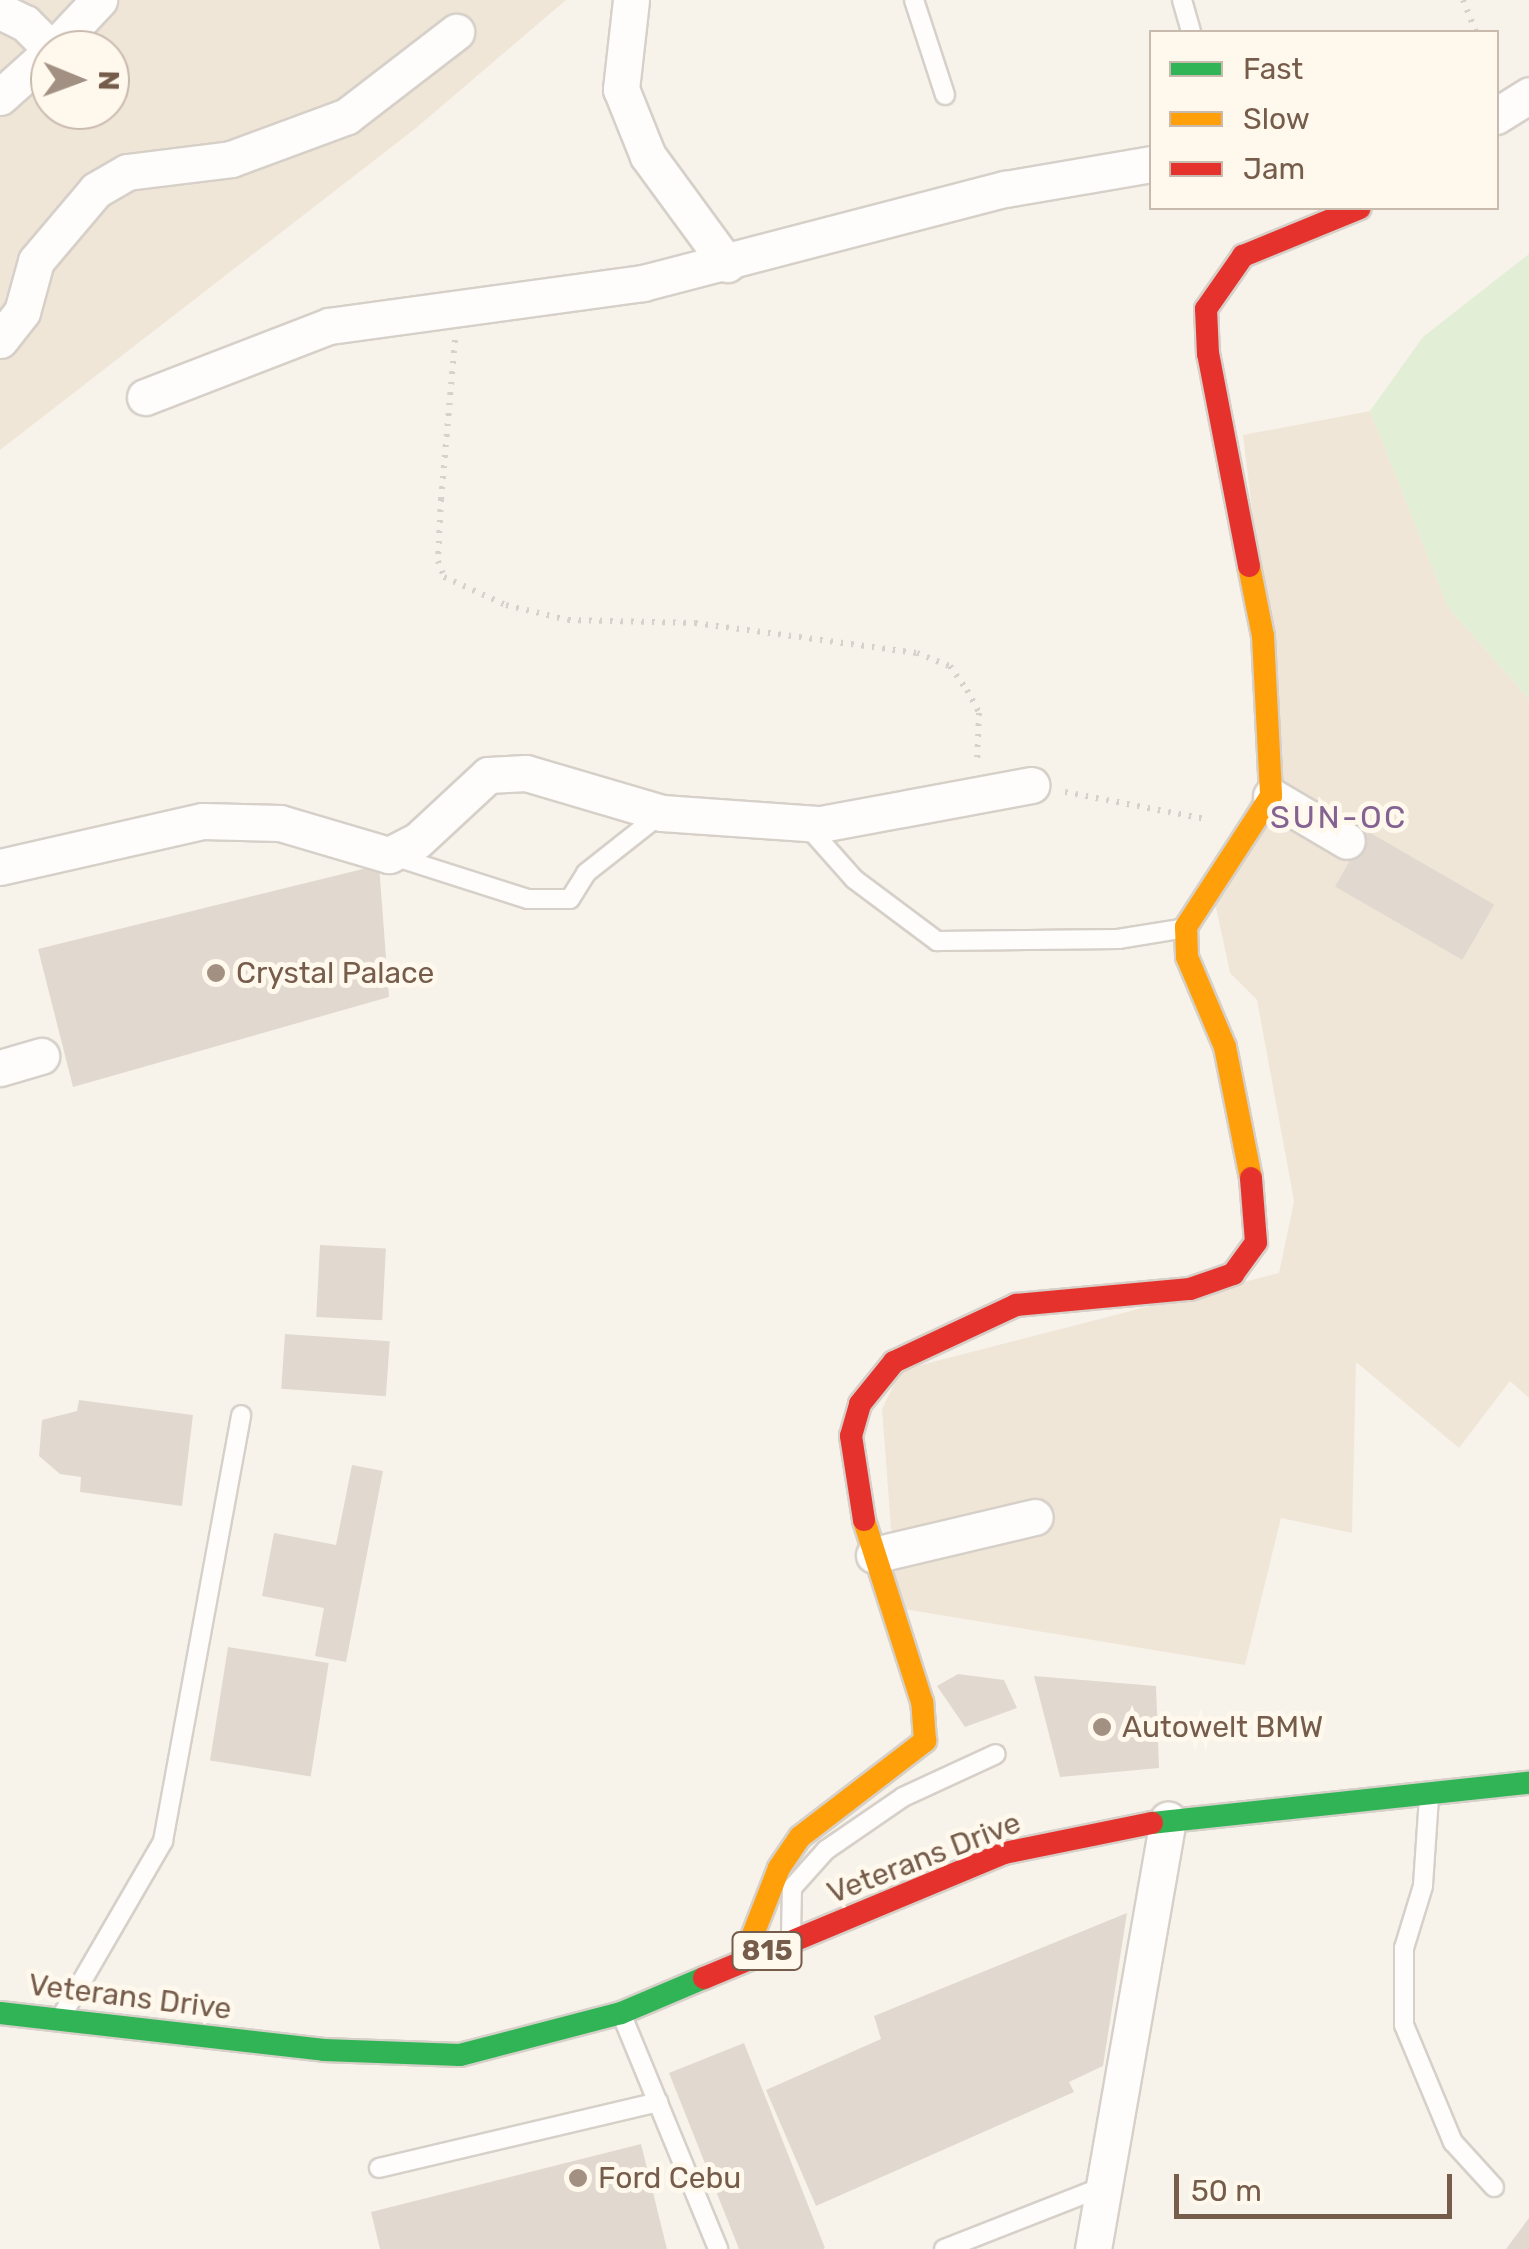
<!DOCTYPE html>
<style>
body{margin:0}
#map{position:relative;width:1529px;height:2249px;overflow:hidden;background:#f7f3eb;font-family:Rubik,sans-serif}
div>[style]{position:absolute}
.residential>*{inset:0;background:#f0e6d8}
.green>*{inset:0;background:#e2eed6}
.building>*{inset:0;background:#e1d9d0;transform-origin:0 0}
.path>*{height:6px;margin-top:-3px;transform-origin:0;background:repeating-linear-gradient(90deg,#d8d1cb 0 2.5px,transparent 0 10.5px)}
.roads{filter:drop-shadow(2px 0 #d6d0c9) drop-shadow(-2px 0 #d6d0c9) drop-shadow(0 2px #d6d0c9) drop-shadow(0 -2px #d6d0c9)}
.lane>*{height:18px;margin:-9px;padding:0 9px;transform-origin:9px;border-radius:9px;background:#fefdfc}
.street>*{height:35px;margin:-17.5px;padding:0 17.5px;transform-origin:17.5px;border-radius:17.5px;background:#fefdfc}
.fast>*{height:22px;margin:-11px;padding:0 11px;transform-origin:11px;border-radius:11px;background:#30b455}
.slow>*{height:22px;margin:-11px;padding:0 11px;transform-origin:11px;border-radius:11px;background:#ff9f0a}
.jam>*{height:22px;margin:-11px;padding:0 11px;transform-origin:11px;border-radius:11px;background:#e5322d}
.dots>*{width:28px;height:28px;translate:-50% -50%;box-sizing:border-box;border:5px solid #fff8ec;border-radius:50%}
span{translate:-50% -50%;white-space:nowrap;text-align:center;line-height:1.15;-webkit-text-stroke:10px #fff8ec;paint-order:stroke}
.shield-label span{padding:2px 8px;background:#fff8ec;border:2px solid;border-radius:8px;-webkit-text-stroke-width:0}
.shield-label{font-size:28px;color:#755c4b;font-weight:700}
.poi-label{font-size:30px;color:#755c4b}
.left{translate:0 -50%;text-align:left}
.street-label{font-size:30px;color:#755c4b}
.neighbourhood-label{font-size:32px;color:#846292;letter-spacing:2.5px}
.legend{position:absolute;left:1149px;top:30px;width:350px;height:180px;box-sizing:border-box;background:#fff8ec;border:2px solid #c8baac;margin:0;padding:12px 18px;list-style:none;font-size:30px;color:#755c4b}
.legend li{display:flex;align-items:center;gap:20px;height:50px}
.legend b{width:50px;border:2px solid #c8baac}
.north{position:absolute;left:30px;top:30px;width:100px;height:100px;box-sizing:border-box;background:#fff8ec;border:2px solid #c8baac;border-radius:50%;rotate:91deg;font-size:28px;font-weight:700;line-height:40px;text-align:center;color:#755c4b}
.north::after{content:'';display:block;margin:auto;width:35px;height:45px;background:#a29183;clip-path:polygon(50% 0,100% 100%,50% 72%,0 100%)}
.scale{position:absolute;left:1174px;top:2174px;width:278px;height:45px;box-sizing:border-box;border:5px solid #755c4b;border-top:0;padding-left:12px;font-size:30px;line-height:35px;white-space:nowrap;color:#755c4b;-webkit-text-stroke:8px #fff8ec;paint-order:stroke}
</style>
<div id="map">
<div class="residential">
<div style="clip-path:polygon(evenodd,0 0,566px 0,416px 128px,0 450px,0 0,50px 50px,110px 50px,110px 110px,50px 110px,50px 50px)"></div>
<div style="clip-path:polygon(1370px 411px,1448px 607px,1529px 699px,1529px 1398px,1510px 1381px,1459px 1448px,1356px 1362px,1352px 1533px,1281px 1518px,1245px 1665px,897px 1608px,882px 1409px,901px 1370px,1279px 1273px,1294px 1201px,1257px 1000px,1230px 973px,1210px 879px,1280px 742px,1243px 435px)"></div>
</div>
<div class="green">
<div style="clip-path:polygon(1529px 254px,1529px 699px,1448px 607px,1370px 411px,1423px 337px)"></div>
</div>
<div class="building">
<div style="left:1367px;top:831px;width:147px;height:64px;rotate:30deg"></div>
<div style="clip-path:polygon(379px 865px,389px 997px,73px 1087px,38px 949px)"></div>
<div style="left:320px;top:1245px;width:66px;height:72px;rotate:3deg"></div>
<div style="left:285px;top:1334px;width:105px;height:55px;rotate:4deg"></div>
<div style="clip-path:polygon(79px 1400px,193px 1415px,182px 1506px,80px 1492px,81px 1477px,60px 1474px,39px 1456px,42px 1420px,77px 1411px)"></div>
<div style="clip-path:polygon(352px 1465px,383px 1471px,346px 1662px,315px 1656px,324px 1608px,262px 1596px,274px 1533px,336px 1545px)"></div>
<div style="left:228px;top:1647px;width:102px;height:115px;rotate:9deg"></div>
<div style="clip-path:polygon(958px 1674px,1004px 1680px,1017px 1708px,965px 1727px,937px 1686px)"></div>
<div style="clip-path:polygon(1034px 1676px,1156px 1686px,1159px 1768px,1060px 1777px)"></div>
<div style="clip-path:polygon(1127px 1913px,1103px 2066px,1069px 2082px,1074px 2092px,816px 2206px,766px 2090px,881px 2039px,874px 2016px)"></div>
<div style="clip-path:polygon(744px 2043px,825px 2248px,823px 2249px,739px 2249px,669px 2073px)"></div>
<div style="clip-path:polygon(641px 2144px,667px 2249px,380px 2249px,371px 2212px)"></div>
<div style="clip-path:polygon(1529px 2218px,1529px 2249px,1506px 2249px)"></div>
</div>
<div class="path">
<div style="left:1463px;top:0;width:35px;rotate:68deg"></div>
<div style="left:455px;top:340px;width:160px;rotate:95deg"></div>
<div style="left:441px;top:499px;width:62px;rotate:92.8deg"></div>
<div style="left:438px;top:561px;width:17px;rotate:69deg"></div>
<div style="left:444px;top:577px;width:68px;rotate:24.3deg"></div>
<div style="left:506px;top:605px;width:64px;rotate:13.6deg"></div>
<div style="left:568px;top:620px;width:127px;rotate:1.4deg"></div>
<div style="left:695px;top:623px;width:224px;rotate:7.7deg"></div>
<div style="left:917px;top:653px;width:35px;rotate:22deg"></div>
<div style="left:950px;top:666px;width:29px;rotate:55deg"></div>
<div style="left:967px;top:690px;width:26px;rotate:62deg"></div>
<div style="left:979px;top:713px;width:50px;rotate:92.3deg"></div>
<div style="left:1065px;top:792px;width:143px;rotate:10.9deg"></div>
</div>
<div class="roads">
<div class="lane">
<div style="left:914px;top:0;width:100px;rotate:71.9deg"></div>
<div style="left:1182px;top:0;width:33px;rotate:74deg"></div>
<div style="left:807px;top:826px;width:71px;rotate:48.4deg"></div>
<div style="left:854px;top:879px;width:104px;rotate:36.8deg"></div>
<div style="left:937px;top:941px;width:181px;rotate:-0.6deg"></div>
<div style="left:1118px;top:939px;width:68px;rotate:-9.3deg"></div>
<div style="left:390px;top:855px;width:145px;rotate:17.7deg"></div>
<div style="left:528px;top:899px;width:42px"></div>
<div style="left:570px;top:899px;width:31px;rotate:-58deg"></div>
<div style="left:586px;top:873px;width:97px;rotate:-38.3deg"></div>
<div style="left:1429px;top:1797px;width:89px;rotate:93.9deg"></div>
<div style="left:1423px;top:1886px;width:65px;rotate:107deg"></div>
<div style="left:1404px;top:1948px;width:77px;rotate:90deg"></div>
<div style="left:1404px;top:2025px;width:127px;rotate:67.3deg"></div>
<div style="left:1453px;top:2142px;width:61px;rotate:47.7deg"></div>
<div style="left:791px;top:1935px;width:47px;rotate:-88.8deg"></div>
<div style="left:792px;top:1888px;width:51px;rotate:-48.2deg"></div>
<div style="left:826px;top:1850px;width:93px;rotate:-34.5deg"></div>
<div style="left:903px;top:1797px;width:102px;rotate:-24.8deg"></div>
<div style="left:64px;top:2012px;width:198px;rotate:-59.9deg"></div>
<div style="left:163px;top:1841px;width:433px;rotate:-79.6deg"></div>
<div style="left:623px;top:2018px;width:250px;rotate:67.6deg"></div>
<div style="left:379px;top:2168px;width:287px;rotate:-13.3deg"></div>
<div style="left:944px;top:2249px;width:173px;rotate:-21.4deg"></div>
</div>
<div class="street">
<div style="left:631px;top:0;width:90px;rotate:96.4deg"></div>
<div style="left:621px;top:89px;width:72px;rotate:68.1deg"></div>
<div style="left:648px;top:156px;width:134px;rotate:53.8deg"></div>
<div style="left:0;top:11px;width:28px;rotate:26deg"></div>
<div style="left:25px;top:23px;width:38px;rotate:45deg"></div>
<div style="left:52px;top:50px;width:69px;rotate:-46.8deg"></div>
<div style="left:0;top:97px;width:67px;rotate:-42deg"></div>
<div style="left:1496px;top:116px;width:39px;rotate:-32deg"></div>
<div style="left:0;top:340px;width:36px;rotate:-52deg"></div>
<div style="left:22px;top:312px;width:53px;rotate:-74.6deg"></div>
<div style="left:36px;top:261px;width:93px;rotate:-49.8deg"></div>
<div style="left:96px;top:190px;width:36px;rotate:-30deg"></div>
<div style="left:127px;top:172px;width:105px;rotate:-7.1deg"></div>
<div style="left:231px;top:159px;width:124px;rotate:-20.3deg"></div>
<div style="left:347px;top:116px;width:138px;rotate:-37.6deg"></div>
<div style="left:145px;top:397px;width:197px;rotate:-21.1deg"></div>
<div style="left:329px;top:326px;width:317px;rotate:-7.8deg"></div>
<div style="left:643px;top:283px;width:374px;rotate:-14.6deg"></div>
<div style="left:1005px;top:189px;width:149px;rotate:-9.7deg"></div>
<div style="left:1271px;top:796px;width:88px;rotate:30.6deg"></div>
<div style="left:0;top:867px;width:208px;rotate:-12.8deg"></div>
<div style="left:203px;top:821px;width:77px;rotate:1.5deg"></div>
<div style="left:280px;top:823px;width:114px;rotate:16.4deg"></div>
<div style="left:389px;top:855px;width:31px;rotate:-27deg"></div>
<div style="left:417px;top:841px;width:97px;rotate:-42.9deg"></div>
<div style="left:488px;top:775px;width:38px;rotate:-3deg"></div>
<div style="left:526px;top:773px;width:142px;rotate:16.4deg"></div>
<div style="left:662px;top:813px;width:159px;rotate:4deg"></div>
<div style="left:821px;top:824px;width:214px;rotate:-10.5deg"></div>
<div style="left:0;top:1068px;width:43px;rotate:-16.3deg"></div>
<div style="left:874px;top:1555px;width:165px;rotate:-13.3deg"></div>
<div style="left:1093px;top:2249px;width:436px;rotate:-80.1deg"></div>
</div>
<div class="fast">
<div style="left:1152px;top:1823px;width:379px;rotate:-6.1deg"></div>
<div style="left:0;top:2013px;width:326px;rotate:6.5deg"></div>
<div style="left:324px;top:2050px;width:136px;rotate:2.1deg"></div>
<div style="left:460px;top:2055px;width:166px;rotate:-14.6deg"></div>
<div style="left:621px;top:2013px;width:90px;rotate:-22.9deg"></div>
</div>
<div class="slow">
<div style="left:1249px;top:566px;width:71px;rotate:78.7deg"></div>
<div style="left:1263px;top:636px;width:160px;rotate:87.1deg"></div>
<div style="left:1271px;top:796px;width:156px;rotate:123deg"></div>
<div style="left:1186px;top:927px;width:30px;rotate:88deg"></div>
<div style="left:1187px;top:957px;width:98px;rotate:67.1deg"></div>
<div style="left:1225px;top:1047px;width:134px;rotate:78.8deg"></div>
<div style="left:743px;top:1960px;width:99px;rotate:-68.6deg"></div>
<div style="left:779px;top:1868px;width:37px;rotate:-56deg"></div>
<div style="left:800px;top:1837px;width:158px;rotate:-37.5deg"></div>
<div style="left:925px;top:1741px;width:39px;rotate:-94deg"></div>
<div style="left:922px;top:1702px;width:191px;rotate:-107.7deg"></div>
</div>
<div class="jam">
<div style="left:1249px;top:566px;width:216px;rotate:-100.9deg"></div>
<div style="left:1208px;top:354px;width:45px;rotate:-92.5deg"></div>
<div style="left:1206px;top:309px;width:65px;rotate:-55.1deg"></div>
<div style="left:1243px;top:256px;width:126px;rotate:-22.3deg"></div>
<div style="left:864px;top:1520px;width:85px;rotate:-98.8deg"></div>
<div style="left:851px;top:1436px;width:33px;rotate:-74deg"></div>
<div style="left:860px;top:1404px;width:54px;rotate:-51deg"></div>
<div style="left:894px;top:1362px;width:135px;rotate:-25deg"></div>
<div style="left:1016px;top:1305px;width:175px;rotate:-5.3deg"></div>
<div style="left:1190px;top:1289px;width:46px;rotate:-19.2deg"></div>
<div style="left:1233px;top:1274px;width:39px;rotate:-54deg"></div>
<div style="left:1256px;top:1242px;width:64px;rotate:-94.5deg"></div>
<div style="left:704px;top:1978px;width:325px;rotate:-22.6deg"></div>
<div style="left:1004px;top:1853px;width:151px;rotate:-11.5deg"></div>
</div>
</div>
<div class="dots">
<div style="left:216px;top:973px;background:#a29183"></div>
<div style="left:1102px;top:1727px;background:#a29183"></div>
<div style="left:578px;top:2178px;background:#a29183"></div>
</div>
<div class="shield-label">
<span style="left:767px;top:1951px">815</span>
</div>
<div class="poi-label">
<span class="left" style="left:236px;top:973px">Crystal Palace</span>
<span class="left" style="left:1122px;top:1727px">Autowelt BMW</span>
<span class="left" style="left:598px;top:2178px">Ford Cebu</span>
</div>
<div class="street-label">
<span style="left:924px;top:1858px;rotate:-21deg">Veterans Drive</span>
<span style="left:130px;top:1997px;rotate:7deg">Veterans Drive</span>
</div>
<div class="neighbourhood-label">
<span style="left:1339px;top:817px">SUN-OC</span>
</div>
<ul class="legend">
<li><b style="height:12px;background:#30b455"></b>Fast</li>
<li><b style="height:12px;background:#ff9f0a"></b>Slow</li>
<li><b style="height:12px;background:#e5322d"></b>Jam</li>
</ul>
<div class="north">N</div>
<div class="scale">50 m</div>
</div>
